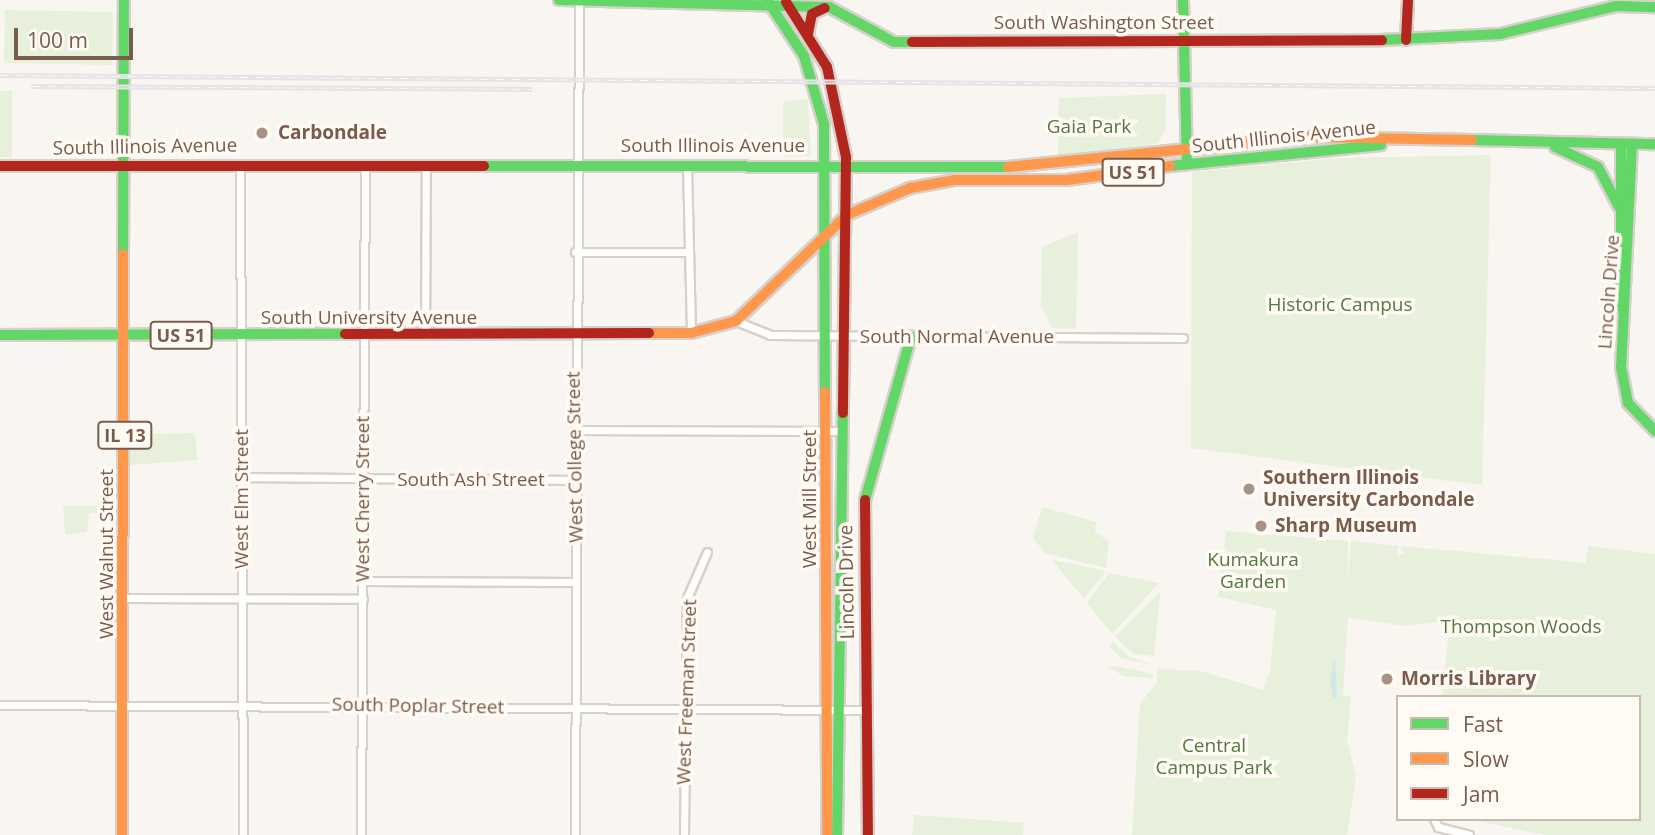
<!DOCTYPE html>
<style>
body{margin:0}
#map{position:relative;width:1655px;height:835px;overflow:hidden;background:#f9f5f0;font-family:"Open Sans",sans-serif}
div>[style]{position:absolute}
.green>*{inset:0;background:#e7f0db;transform-origin:0 0}
.water>*{inset:0;background:#d0e8ea}
.roads{filter:drop-shadow(2px 0 #d7d1cb) drop-shadow(-2px 0 #d7d1cb) drop-shadow(0 2px #d7d1cb) drop-shadow(0 -2px #d7d1cb)}
.street>*{height:7px;margin:-3.5px;padding:0 3.5px;transform-origin:3.5px;border-radius:3.5px;background:#fefefd}
.fast>*{height:10px;margin:-5px;padding:0 5px;transform-origin:5px;border-radius:5px;background:#63d668}
.slow>*{height:10px;margin:-5px;padding:0 5px;transform-origin:5px;border-radius:5px;background:#ff974d}
.jam>*{height:10px;margin:-5px;padding:0 5px;transform-origin:5px;border-radius:5px;background:#b3261e}
.rail>*{height:5px;margin-top:-2.5px;transform-origin:0;background:repeating-linear-gradient(90deg,#fffaf3 0 8px,#e6e3e7 0 16px);box-sizing:border-box;border-block:2px solid #e6e3e7}
.dots>*{width:19px;height:19px;translate:-50% -50%;box-sizing:border-box;border:4px solid #fffaf3;border-radius:50%}
span{translate:-50% -50%;white-space:nowrap;text-align:center;line-height:1.15;-webkit-text-stroke:7px #fffaf3;paint-order:stroke}
.shield-label span{padding:2px 5px;background:#fffaf3;border:2px solid;border-radius:5px;-webkit-text-stroke-width:0}
.shield-label{font-size:18px;color:#7a5c4d;font-weight:700}
.street-label{font-size:19px;color:#7a5c4d}
.park-label{font-size:19px;color:#537a41}
.poi-label{font-size:19px;color:#7a5c4d;font-weight:700}
.left{translate:0 -50%;text-align:left}
.legend{position:absolute;left:1396px;top:695px;width:245px;height:126px;box-sizing:border-box;background:#fffaf3;border:2px solid #cabbb1;margin:0;padding:9px 12px;list-style:none;font-size:21px;color:#7a5c4d}
.legend li{display:flex;align-items:center;gap:14px;height:35px}
.legend b{width:35px;border:2px solid #cabbb1}
.scale{position:absolute;left:14px;top:28px;width:119px;height:32px;box-sizing:border-box;border:4px solid #7a5c4d;border-top:0;padding-left:9px;font-size:21px;line-height:24px;white-space:nowrap;color:#7a5c4d;-webkit-text-stroke:5px #fffaf3;paint-order:stroke}
</style>
<div id="map">
<div class="green">
<div style="left:5px;top:10px;width:108px;height:53px;rotate:1deg"></div>
<div style="left:0;top:91px;width:12px;height:66px"></div>
<div style="clip-path:polygon(1166px 94px,1165px 131px,1158px 143px,1058px 159px,1059px 98px)"></div>
<div style="clip-path:polygon(808px 99px,811px 156px,783px 157px,783px 102px)"></div>
<div style="clip-path:polygon(1491px 155px,1482px 485px,1191px 448px,1192px 172px,1339px 158px)"></div>
<div style="clip-path:polygon(1078px 232px,1076px 329px,1052px 328px,1041px 306px,1042px 247px)"></div>
<div style="clip-path:polygon(195px 433px,197px 460px,130px 465px,131px 434px)"></div>
<div style="clip-path:polygon(63px 506px,110px 506px,110px 524px,106px 512px,89px 513px,87px 532px,65px 535px)"></div>
<div style="clip-path:polygon(1042px 507px,1096px 522px,1095px 531px,1109px 542px,1106px 568px,1045px 553px,1033px 538px)"></div>
<div style="clip-path:polygon(1226px 531px,1348px 541px,1348px 580px,1351px 541px,1398px 546px,1398px 554px,1405px 555px,1400px 546px,1586px 563px,1588px 546px,1655px 554px,1655px 835px,1544px 835px,1469px 819px,1639px 819px,1639px 697px,1442px 697px,1450px 620px,1405px 626px,1348px 617px,1343px 695px,1351px 696px,1347px 739px,1356px 776px,1347px 835px,1132px 835px,1140px 704px,1157px 682px,1157px 669px,1201px 671px,1263px 690px,1270px 670px,1276px 610px,1218px 597px)"></div>
<div style="clip-path:polygon(1052px 560px,1106px 571px,1084px 599px)"></div>
<div style="clip-path:polygon(1109px 573px,1159px 583px,1112px 634px,1087px 603px)"></div>
<div style="clip-path:polygon(1160px 592px,1154px 656px,1133px 654px,1115px 637px)"></div>
<div style="clip-path:polygon(1113px 642px,1130px 657px,1153px 665px,1122px 659px,1109px 646px)"></div>
<div style="clip-path:polygon(1115px 666px,1153px 674px,1153px 678px,1124px 676px,1108px 667px)"></div>
<div style="clip-path:polygon(914px 815px,1024px 823px,1023px 835px,912px 835px)"></div>
</div>
<div class="water">
<div style="clip-path:polygon(1335px 657px,1337px 697px,1333px 698px,1330px 681px)"></div>
</div>
<div class="roads">
<div class="street">
<div style="left:240px;top:164px;width:671px;rotate:89.74deg"></div>
<div style="left:687px;top:166px;width:167px;rotate:88.6deg"></div>
<div style="left:575px;top:252px;width:114px"></div>
<div style="left:736px;top:321px;width:37px;rotate:22deg"></div>
<div style="left:770px;top:335px;width:413px;rotate:0.4deg"></div>
<div style="left:425px;top:335px;width:170px;rotate:-89.7deg"></div>
<div style="left:575px;top:430px;width:264px;rotate:0.2deg"></div>
<div style="left:242px;top:477px;width:333px;rotate:0.5deg"></div>
<div style="left:363px;top:581px;width:213px;rotate:0.3deg"></div>
<div style="left:125px;top:598px;width:238px;rotate:0.2deg"></div>
<div style="left:0;top:705px;width:865px;rotate:0.33deg"></div>
<div style="left:1434px;top:819px;width:9px;rotate:63deg"></div>
<div style="left:1438px;top:827px;width:32px;rotate:14deg"></div>
<div style="left:361px;top:835px;width:671px;rotate:-89.66deg"></div>
<div style="left:575px;top:835px;width:835px;rotate:-89.73deg"></div>
<div style="left:684px;top:835px;width:237px;rotate:-89.3deg"></div>
<div style="left:687px;top:598px;width:50px;rotate:-66.5deg"></div>
</div>
<div class="fast">
<div style="left:559px;top:0;width:270px;rotate:1.5deg"></div>
<div style="left:829px;top:7px;width:74px;rotate:28.3deg"></div>
<div style="left:894px;top:42px;width:18px"></div>
<div style="left:767px;top:0;width:67px;rotate:56.5deg"></div>
<div style="left:804px;top:56px;width:71px;rotate:73.6deg"></div>
<div style="left:824px;top:124px;width:268px;rotate:89.8deg"></div>
<div style="left:1183px;top:0;width:164px;rotate:88.6deg"></div>
<div style="left:1382px;top:40px;width:118px;rotate:-2.9deg"></div>
<div style="left:1500px;top:34px;width:120px;rotate:-13.5deg"></div>
<div style="left:1617px;top:6px;width:38px;rotate:2deg"></div>
<div style="left:1472px;top:140px;width:183px;rotate:1.3deg"></div>
<div style="left:1621px;top:144px;width:163px;rotate:90deg"></div>
<div style="left:1632px;top:144px;width:223px;rotate:92.8deg"></div>
<div style="left:1621px;top:367px;width:37px;rotate:79deg"></div>
<div style="left:1628px;top:403px;width:39px;rotate:46deg"></div>
<div style="left:1555px;top:147px;width:47px;rotate:24.9deg"></div>
<div style="left:1598px;top:167px;width:45px;rotate:62.3deg"></div>
<div style="left:484px;top:166px;width:524px;rotate:0.11deg"></div>
<div style="left:1170px;top:166px;width:212px;rotate:-5.7deg"></div>
<div style="left:123px;top:254px;width:254px;rotate:-89.8deg"></div>
<div style="left:0;top:335px;width:345px;rotate:-0.2deg"></div>
<div style="left:865px;top:500px;width:170px;rotate:-74.3deg"></div>
<div style="left:837px;top:835px;width:422px;rotate:-89.2deg"></div>
</div>
<div class="slow">
<div style="left:1008px;top:167px;width:304px;rotate:-5.7deg"></div>
<div style="left:1311px;top:137px;width:161px;rotate:1.1deg"></div>
<div style="left:649px;top:333px;width:42px"></div>
<div style="left:691px;top:333px;width:47px;rotate:-14.9deg"></div>
<div style="left:736px;top:321px;width:153px;rotate:-43.7deg"></div>
<div style="left:847px;top:215px;width:69px;rotate:-23.2deg"></div>
<div style="left:910px;top:188px;width:46px;rotate:-10.1deg"></div>
<div style="left:955px;top:180px;width:112px"></div>
<div style="left:1067px;top:180px;width:104px;rotate:-7.7deg"></div>
<div style="left:825px;top:392px;width:443px;rotate:89.7deg"></div>
<div style="left:122px;top:835px;width:581px;rotate:-89.9deg"></div>
</div>
<div class="jam">
<div style="left:786px;top:2px;width:77px;rotate:57.8deg"></div>
<div style="left:827px;top:67px;width:92px;rotate:78.1deg"></div>
<div style="left:846px;top:157px;width:256px;rotate:90.7deg"></div>
<div style="left:808px;top:34px;width:20px;rotate:-79deg"></div>
<div style="left:812px;top:14px;width:14px;rotate:-25deg"></div>
<div style="left:1406px;top:40px;width:40px;rotate:-87.1deg"></div>
<div style="left:912px;top:42px;width:470px;rotate:-0.2deg"></div>
<div style="left:0;top:166px;width:484px"></div>
<div style="left:345px;top:334px;width:304px;rotate:-0.2deg"></div>
<div style="left:865px;top:500px;width:335px;rotate:89.5deg"></div>
</div>
</div>
<div class="rail">
<div style="left:0;top:75px;width:1655px;rotate:0.45deg"></div>
<div style="left:31px;top:86px;width:501px;rotate:0.34deg"></div>
</div>
<div class="dots">
<div style="left:262px;top:133px;background:#a69286"></div>
<div style="left:1249px;top:489px;background:#a69286"></div>
<div style="left:1261px;top:526px;background:#a69286"></div>
<div style="left:1387px;top:679px;background:#a69286"></div>
</div>
<div class="shield-label">
<span style="left:1133px;top:172px">US 51</span>
<span style="left:181px;top:335px">US 51</span>
<span style="left:125px;top:435px">IL 13</span>
</div>
<div class="street-label">
<span style="left:1104px;top:23px">South Washington Street</span>
<span style="left:1284px;top:137px;rotate:-6deg">South Illinois Avenue</span>
<span style="left:713px;top:146px">South Illinois Avenue</span>
<span style="left:145px;top:147px;rotate:-1deg">South Illinois Avenue</span>
<span style="left:1609px;top:292px;rotate:-86deg">Lincoln Drive</span>
<span style="left:369px;top:318px">South University Avenue</span>
<span style="left:957px;top:337px">South Normal Avenue</span>
<span style="left:575px;top:457px;rotate:-91deg">West College Street</span>
<span style="left:471px;top:480px">South Ash Street</span>
<span style="left:242px;top:499px;rotate:-90deg">West Elm Street</span>
<span style="left:363px;top:499px;rotate:-90deg">West Cherry Street</span>
<span style="left:810px;top:499px;rotate:-90deg">West Mill Street</span>
<span style="left:107px;top:554px;rotate:-90deg">West Walnut Street</span>
<span style="left:847px;top:582px;rotate:-91deg">Lincoln Drive</span>
<span style="left:687px;top:692px;rotate:-88deg">West Freeman Street</span>
<span style="left:418px;top:706px;rotate:1deg">South Poplar Street</span>
</div>
<div class="park-label">
<span style="left:1089px;top:127px">Gaia Park</span>
<span style="left:1340px;top:305px">Historic Campus</span>
<span style="left:1253px;top:571px">Kumakura<br>Garden</span>
<span style="left:1521px;top:627px">Thompson Woods</span>
<span style="left:1214px;top:757px">Central<br>Campus Park</span>
</div>
<div class="poi-label">
<span class="left" style="left:278px;top:133px">Carbondale</span>
<span class="left" style="left:1263px;top:489px">Southern Illinois<br>University Carbondale</span>
<span class="left" style="left:1275px;top:526px">Sharp Museum</span>
<span class="left" style="left:1401px;top:679px">Morris Library</span>
</div>
<ul class="legend">
<li><b style="height:9px;background:#63d668"></b>Fast</li>
<li><b style="height:9px;background:#ff974d"></b>Slow</li>
<li><b style="height:9px;background:#b3261e"></b>Jam</li>
</ul>
<div class="scale">100 m</div>
</div>
